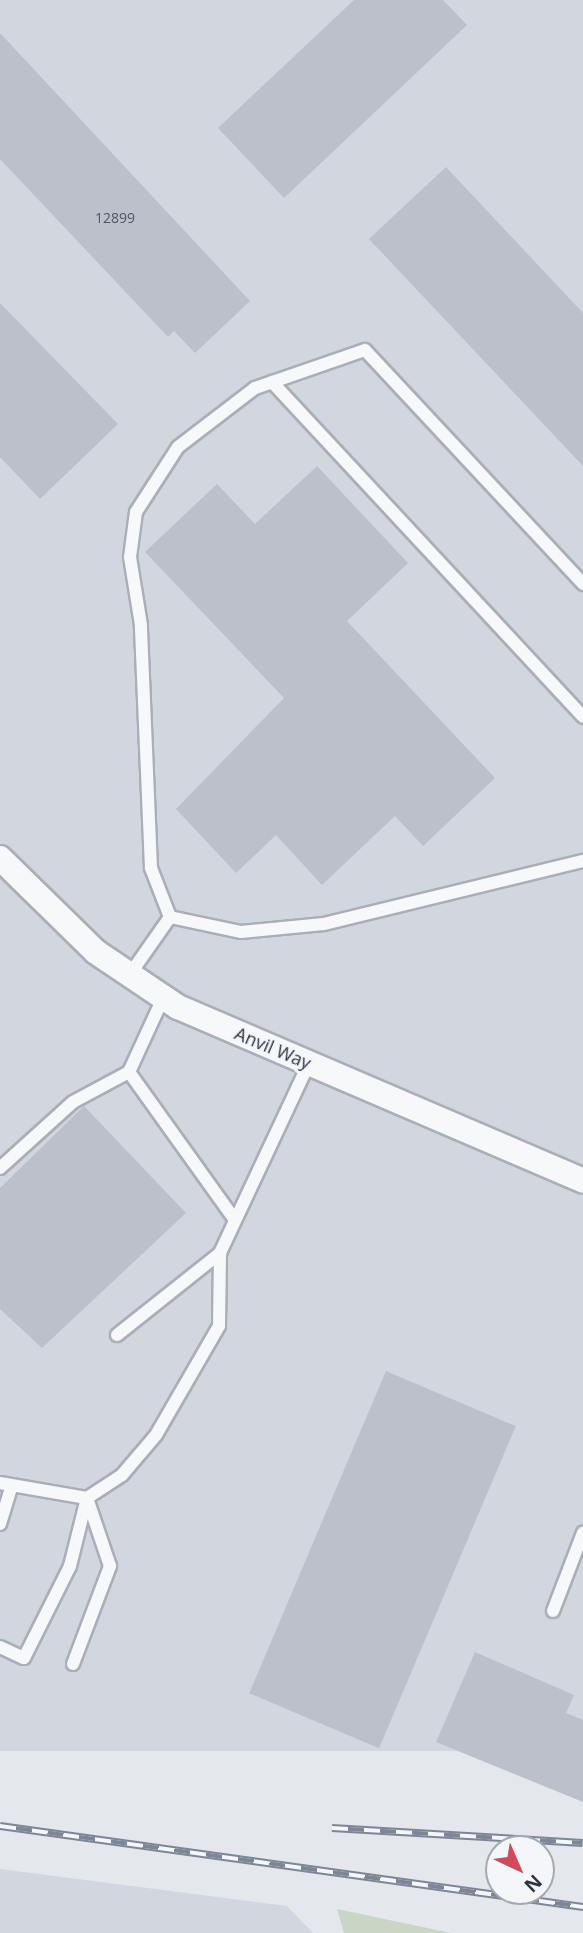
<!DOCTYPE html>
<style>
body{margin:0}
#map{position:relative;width:583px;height:1933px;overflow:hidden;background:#e4e7ec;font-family:"Open Sans",sans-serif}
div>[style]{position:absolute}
.built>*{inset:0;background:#d2d6de;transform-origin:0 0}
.green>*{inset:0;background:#c9d6c5}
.building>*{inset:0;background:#bbc0ca;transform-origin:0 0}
.roads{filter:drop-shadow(2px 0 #a9aeb7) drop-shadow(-2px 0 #a9aeb7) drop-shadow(0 2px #a9aeb7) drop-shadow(0 -2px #a9aeb7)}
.lane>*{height:12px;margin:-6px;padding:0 6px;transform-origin:6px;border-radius:6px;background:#f7f8fa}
.street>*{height:24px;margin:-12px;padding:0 12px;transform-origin:12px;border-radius:12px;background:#f7f8fa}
.rail>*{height:8px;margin-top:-4px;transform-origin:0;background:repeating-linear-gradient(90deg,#f4f6f9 0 16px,#7d8696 0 32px);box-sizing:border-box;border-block:2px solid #7d8696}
span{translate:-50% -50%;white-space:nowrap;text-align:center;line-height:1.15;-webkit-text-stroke:6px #f4f6f9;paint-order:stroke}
.number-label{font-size:14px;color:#4f5766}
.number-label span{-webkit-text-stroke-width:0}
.street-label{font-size:18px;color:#2b3445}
.north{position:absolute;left:485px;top:1835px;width:70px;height:70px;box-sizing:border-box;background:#f4f6f9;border:2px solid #a4a8b1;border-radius:50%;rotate:136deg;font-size:19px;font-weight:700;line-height:28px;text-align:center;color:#2b3445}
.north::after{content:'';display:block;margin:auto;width:24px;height:32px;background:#d1495b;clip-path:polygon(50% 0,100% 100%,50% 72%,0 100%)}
</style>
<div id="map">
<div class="built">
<div style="left:0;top:0;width:583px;height:1751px"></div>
<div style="clip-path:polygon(0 1869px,287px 1906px,313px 1933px,0 1933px)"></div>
</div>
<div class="green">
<div style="clip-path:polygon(337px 1909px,451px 1933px,344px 1933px)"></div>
</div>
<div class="building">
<div style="clip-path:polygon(354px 0,443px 0,467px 25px,284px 198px,218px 128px)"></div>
<div style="clip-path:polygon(0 33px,250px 301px,195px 353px,174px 331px,168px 337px,0 159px)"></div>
<div style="clip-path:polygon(446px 167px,583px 313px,583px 466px,369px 239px)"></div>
<div style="clip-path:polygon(0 303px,118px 424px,40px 499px,0 457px)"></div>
<div style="clip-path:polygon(317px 466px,408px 563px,347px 621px,495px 778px,423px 846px,395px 816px,322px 885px,276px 835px,236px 873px,176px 809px,284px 698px,145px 552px,217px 484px,255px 524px)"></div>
<div style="clip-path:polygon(84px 1106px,186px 1213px,42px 1348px,0 1309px,0 1188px)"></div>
<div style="left:386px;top:1371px;width:141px;height:350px;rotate:23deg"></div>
<div style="clip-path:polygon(475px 1652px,574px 1695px,566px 1713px,583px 1720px,583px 1802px,436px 1742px)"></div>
</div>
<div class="roads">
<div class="lane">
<div style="left:272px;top:382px;width:457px;rotate:47.1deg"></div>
<div style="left:170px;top:917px;width:73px;rotate:11.9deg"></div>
<div style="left:241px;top:932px;width:83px;rotate:-5.5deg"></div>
<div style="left:324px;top:924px;width:267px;rotate:-13.7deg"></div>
<div style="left:128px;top:977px;width:73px;rotate:-55deg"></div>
<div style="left:170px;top:917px;width:53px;rotate:-111.2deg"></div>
<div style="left:151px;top:868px;width:243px;rotate:-92.4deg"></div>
<div style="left:141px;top:625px;width:69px;rotate:-99.2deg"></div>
<div style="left:130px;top:557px;width:45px;rotate:-82.4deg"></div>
<div style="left:136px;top:512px;width:77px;rotate:-57.1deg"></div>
<div style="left:178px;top:447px;width:97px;rotate:-37.5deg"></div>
<div style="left:255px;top:388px;width:116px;rotate:-19.1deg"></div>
<div style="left:365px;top:350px;width:320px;rotate:47deg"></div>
<div style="left:129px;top:1072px;width:81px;rotate:-65.3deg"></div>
<div style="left:0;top:1168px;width:98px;rotate:-42.1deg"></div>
<div style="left:73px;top:1102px;width:64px;rotate:-28.2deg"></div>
<div style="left:129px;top:1072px;width:182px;rotate:54.4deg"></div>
<div style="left:117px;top:1335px;width:132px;rotate:-38.5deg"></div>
<div style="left:0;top:1483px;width:88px;rotate:9.8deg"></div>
<div style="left:87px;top:1498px;width:42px;rotate:-33.3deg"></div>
<div style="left:122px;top:1475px;width:52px;rotate:-49.6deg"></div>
<div style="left:156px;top:1435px;width:126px;rotate:-60deg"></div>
<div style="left:219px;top:1326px;width:73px;rotate:-89.2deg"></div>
<div style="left:220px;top:1253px;width:210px;rotate:-64.9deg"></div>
<div style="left:0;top:1524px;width:39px;rotate:-73deg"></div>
<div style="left:553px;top:1611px;width:84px;rotate:-69deg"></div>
<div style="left:0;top:1647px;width:26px;rotate:25deg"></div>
<div style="left:24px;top:1658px;width:103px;rotate:-63.4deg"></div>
<div style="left:70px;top:1566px;width:70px;rotate:-76deg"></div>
<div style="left:73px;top:1664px;width:105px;rotate:-69.3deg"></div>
<div style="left:110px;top:1566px;width:72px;rotate:-108.7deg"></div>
</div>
<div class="street">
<div style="left:0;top:858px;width:134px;rotate:44.4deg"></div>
<div style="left:96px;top:952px;width:99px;rotate:33.9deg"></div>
<div style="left:178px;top:1007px;width:441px;rotate:23.2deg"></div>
</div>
</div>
<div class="rail">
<div style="left:0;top:1826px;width:589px;rotate:7.91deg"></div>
<div style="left:332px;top:1828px;width:251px;rotate:3.4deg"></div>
</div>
<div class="number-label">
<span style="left:115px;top:218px">12899</span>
</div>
<div class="street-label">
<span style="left:273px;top:1048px;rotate:23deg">Anvil Way</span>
</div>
<div class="north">N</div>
</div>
